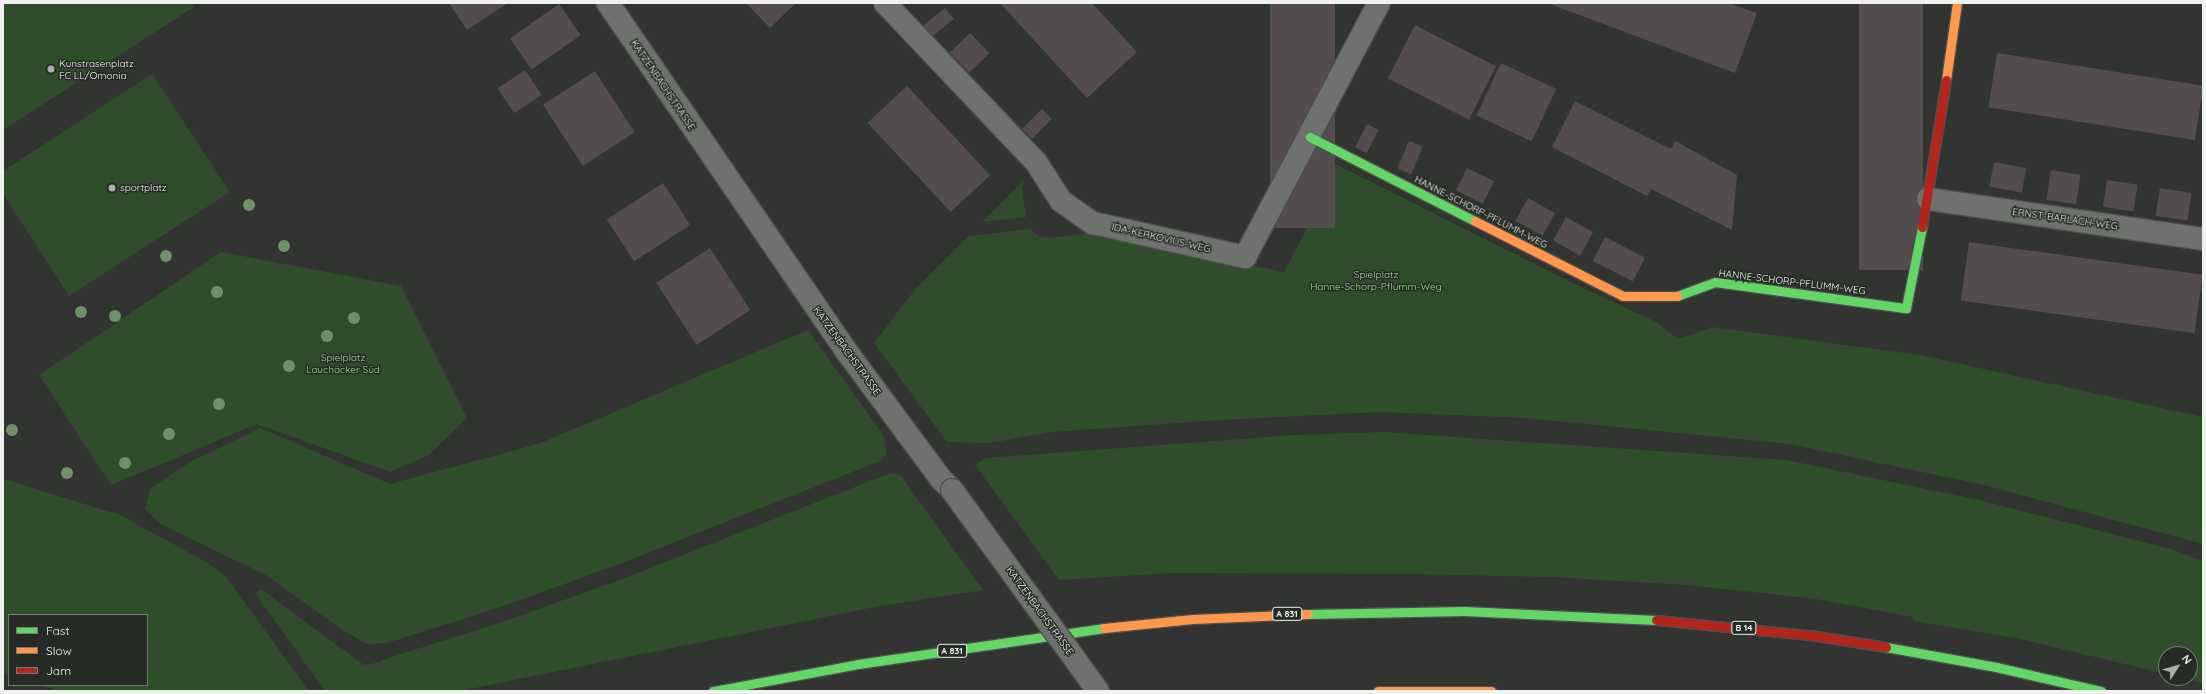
<!DOCTYPE html>
<meta charset="utf-8">
<style>
body{margin:0}
#map{position:relative;width:2206px;height:694px;overflow:hidden;background:#313430;font-family:Quicksand,sans-serif}
div>[style]{position:absolute}
.green>*{inset:0;background:#304d2b}
.building>*{inset:0;background:#534d50;transform-origin:0 0}
.roads{filter:drop-shadow(1px 0 #4d4f4c) drop-shadow(-1px 0 #4d4f4c) drop-shadow(0 1px #4d4f4c) drop-shadow(0 -1px #4d4f4c)}
.street>*{height:22px;margin:-11px;padding:0 11px;transform-origin:11px;border-radius:11px;background:#6f716e}
.fast>*{height:9px;margin:-4.5px;padding:0 4.5px;transform-origin:4.5px;border-radius:4.5px;background:#63d668}
.slow>*{height:9px;margin:-4.5px;padding:0 4.5px;transform-origin:4.5px;border-radius:4.5px;background:#ff974d}
.jam>*{height:9px;margin:-4.5px;padding:0 4.5px;transform-origin:4.5px;border-radius:4.5px;background:#b3261e}
.bridges{filter:drop-shadow(1px 0 #4d4f4c) drop-shadow(-1px 0 #4d4f4c) drop-shadow(0 1px #4d4f4c) drop-shadow(0 -1px #4d4f4c)}
.street-bridge>*{height:22px;margin:-11px;padding:0 11px;transform-origin:11px;border-radius:11px;background:#6f716e}
.trees>*{width:12px;height:12px;margin:-6px;border-radius:50%;background:#70906a}
.dots>*{width:11px;height:11px;translate:-50% -50%;box-sizing:border-box;border:2px solid #262b25;border-radius:50%}
span{translate:-50% -50%;white-space:nowrap;text-align:center;line-height:1.15;-webkit-text-stroke:3px #262b25;paint-order:stroke}
.shield-label span{padding:1px 3px;background:#262b25;border:1px solid;border-radius:3px;-webkit-text-stroke-width:0}
.shield-label{font-size:9px;color:#eff2ef;font-weight:700}
.poi-label{font-size:10px;color:#eff2ef}
.left{translate:0 -50%;text-align:left}
.street-label{font-size:10px;color:#eff2ef}
.park-label{font-size:10px;color:#a4db99}
.frame{position:absolute;inset:0;border:4px solid #eff2ef;pointer-events:none}
.legend{position:absolute;left:8px;top:614px;width:140px;height:72px;box-sizing:border-box;background:#262b25;border:1px solid #767b76;margin:0;padding:5px 7px;list-style:none;font-size:12px;color:#eff2ef}
.legend li{display:flex;align-items:center;gap:8px;height:20px}
.legend b{width:20px;border:1px solid #767b76}
.north{position:absolute;left:2158px;top:646px;width:40px;height:40px;box-sizing:border-box;background:#262b25;border:1px solid #767b76;border-radius:50%;rotate:53deg;font-size:11px;font-weight:700;line-height:16px;text-align:center;color:#eff2ef}
.north::after{content:'';display:block;margin:auto;width:14px;height:18px;background:#acb0ac;clip-path:polygon(50% 0,100% 100%,50% 72%,0 100%)}
</style>
<div id="map">
<div class="green">
<div style="clip-path:polygon(3px 3px,191px 3px,194px 7px,3px 130px)"></div>
<div style="clip-path:polygon(152px 74px,230px 192px,69px 296px,3px 194px,3px 171px)"></div>
<div style="clip-path:polygon(1316px 154px,1564px 279px,1656px 322px,1678px 339px,1712px 327px,1920px 355px,2203px 417px,2203px 544px,1984px 485px,1789px 444px,1525px 418px,1379px 412px,1220px 420px,1052px 432px,989px 443px,947px 442px,874px 343px,916px 288px,969px 236px,1030px 229px,1038px 236px,1050px 238px,1089px 233px,1284px 272px,1322px 200px,1294px 185px)"></div>
<div style="clip-path:polygon(1024px 180px,1022px 189px,1026px 217px,982px 222px)"></div>
<div style="clip-path:polygon(221px 252px,401px 286px,467px 418px,429px 455px,390px 472px,257px 424px,111px 485px,39px 375px)"></div>
<div style="clip-path:polygon(808px 330px,884px 436px,887px 454px,880px 461px,622px 563px,501px 607px,387px 643px,367px 644px,344px 631px,266px 575px,160px 524px,145px 509px,150px 489px,190px 462px,260px 428px,390px 484px,541px 443px)"></div>
<div style="clip-path:polygon(1384px 432px,1786px 460px,1975px 499px,2171px 549px,2203px 561px,2203px 683px,2182px 678px,2190px 678px,2190px 654px,2166px 654px,2166px 674px,2021px 639px,1913px 621px,1914px 617px,1816px 599px,1687px 585px,1551px 577px,1413px 574px,1171px 573px,1059px 580px,975px 465px,985px 458px,1295px 435px)"></div>
<div style="clip-path:polygon(894px 473px,901px 476px,983px 590px,875px 607px,460px 691px,325px 691px,255px 593px,261px 589px,364px 665px,382px 662px,382px 660px,496px 624px,623px 579px,885px 475px)"></div>
<div style="clip-path:polygon(3px 479px,120px 515px,208px 563px,227px 578px,309px 691px,60px 691px,39px 685px,147px 685px,147px 615px,9px 615px,9px 676px,3px 674px)"></div>
</div>
<div class="building">
<div style="clip-path:polygon(449px 3px,508px 3px,467px 30px)"></div>
<div style="clip-path:polygon(746px 3px,796px 3px,770px 28px)"></div>
<div style="clip-path:polygon(1000px 3px,1092px 3px,1137px 52px,1087px 98px)"></div>
<div style="left:1270px;top:3px;width:65px;height:225px"></div>
<div style="clip-path:polygon(1547px 3px,1729px 3px,1757px 13px,1735px 73px)"></div>
<div style="left:1859px;top:3px;width:64px;height:267px"></div>
<div style="left:559px;top:4px;width:38px;height:60px;rotate:55deg"></div>
<div style="left:945px;top:8px;width:14px;height:28px;rotate:51deg"></div>
<div style="left:1415px;top:25px;width:91px;height:60px;rotate:27deg"></div>
<div style="left:970px;top:33px;width:28px;height:28px;rotate:46deg"></div>
<div style="left:1997px;top:53px;width:209px;height:55px;rotate:9deg"></div>
<div style="left:1501px;top:63px;width:61px;height:58px;rotate:25deg"></div>
<div style="left:525px;top:70px;width:30px;height:33px;rotate:56deg"></div>
<div style="left:595px;top:71px;width:73px;height:62px;rotate:57deg"></div>
<div style="left:907px;top:86px;width:122px;height:54px;rotate:47deg"></div>
<div style="clip-path:polygon(1575px 101px,1671px 149px,1675px 141px,1737px 175px,1732px 230px,1651px 189px,1647px 196px,1552px 147px)"></div>
<div style="left:1042px;top:109px;width:14px;height:28px;rotate:45deg"></div>
<div style="left:1367px;top:124px;width:13px;height:26px;rotate:27deg"></div>
<div style="left:1409px;top:141px;width:15px;height:30px;rotate:23deg"></div>
<div style="left:1994px;top:162px;width:33px;height:25px;rotate:11deg"></div>
<div style="left:1467px;top:168px;width:30px;height:25px;rotate:26deg"></div>
<div style="left:2051px;top:170px;width:30px;height:30px;rotate:9deg"></div>
<div style="left:2107px;top:180px;width:31px;height:27px;rotate:9deg"></div>
<div style="left:663px;top:183px;width:50px;height:67px;rotate:57deg"></div>
<div style="left:2160px;top:188px;width:32px;height:28px;rotate:9deg"></div>
<div style="left:1528px;top:198px;width:31px;height:26px;rotate:29deg"></div>
<div style="left:1566px;top:217px;width:31px;height:27px;rotate:29deg"></div>
<div style="left:1605px;top:237px;width:45px;height:27px;rotate:27deg"></div>
<div style="left:1969px;top:242px;width:236px;height:59px;rotate:8deg"></div>
<div style="left:710px;top:248px;width:74px;height:64px;rotate:57deg"></div>
</div>
<div class="roads">
<div class="street">
<div style="left:608px;top:3px;width:418px;rotate:55.6deg"></div>
<div style="left:844px;top:348px;width:163px;rotate:53.5deg"></div>
<div style="left:941px;top:479px;width:16px;rotate:45deg"></div>
<div style="left:885px;top:3px;width:219px;rotate:46.5deg"></div>
<div style="left:1036px;top:162px;width:46px;rotate:57.3deg"></div>
<div style="left:1061px;top:201px;width:39px;rotate:35deg"></div>
<div style="left:1093px;top:223px;width:156px;rotate:12.6deg"></div>
<div style="left:1245px;top:257px;width:287px;rotate:-62.2deg"></div>
<div style="left:1928px;top:199px;width:278px;rotate:8.3deg"></div>
</div>
<div class="fast">
<div style="left:1310px;top:137px;width:185px;rotate:27deg"></div>
<div style="left:1677px;top:296px;width:40px;rotate:-20.2deg"></div>
<div style="left:1715px;top:282px;width:193px;rotate:7.8deg"></div>
<div style="left:1906px;top:308px;width:83px;rotate:-78.8deg"></div>
<div style="left:1308px;top:614px;width:156px;rotate:-1.1deg"></div>
<div style="left:1464px;top:611px;width:192px;rotate:2.7deg"></div>
<div style="left:1886px;top:647px;width:112px;rotate:10.3deg"></div>
<div style="left:1996px;top:667px;width:108px;rotate:12.9deg"></div>
<div style="left:713px;top:691px;width:147px;rotate:-10.5deg"></div>
<div style="left:858px;top:664px;width:249px;rotate:-8.3deg"></div>
</div>
<div class="slow">
<div style="left:1946px;top:80px;width:78px;rotate:-81.9deg"></div>
<div style="left:1475px;top:221px;width:166px;rotate:26.9deg"></div>
<div style="left:1623px;top:296px;width:54px"></div>
<div style="left:1104px;top:628px;width:89px;rotate:-5.8deg"></div>
<div style="left:1193px;top:619px;width:115px;rotate:-2.5deg"></div>
<div style="left:1378px;top:691px;width:113px"></div>
</div>
<div class="jam">
<div style="left:1922px;top:227px;width:149px;rotate:-80.7deg"></div>
<div style="left:1656px;top:620px;width:155px;rotate:5.6deg"></div>
<div style="left:1810px;top:635px;width:77px;rotate:9deg"></div>
</div>
</div>
<div class="bridges">
<div class="street-bridge">
<div style="left:952px;top:490px;width:248px;rotate:54deg"></div>
</div>
</div>
<div class="trees">
<div style="left:249px;top:205px"></div>
<div style="left:284px;top:246px"></div>
<div style="left:166px;top:256px"></div>
<div style="left:217px;top:292px"></div>
<div style="left:81px;top:312px"></div>
<div style="left:115px;top:316px"></div>
<div style="left:354px;top:318px"></div>
<div style="left:327px;top:336px"></div>
<div style="left:289px;top:366px"></div>
<div style="left:219px;top:404px"></div>
<div style="left:12px;top:430px"></div>
<div style="left:169px;top:434px"></div>
<div style="left:125px;top:463px"></div>
<div style="left:67px;top:473px"></div>
</div>
<div class="dots">
<div style="left:51px;top:69px;background:#acb0ac"></div>
<div style="left:112px;top:188px;background:#acb0ac"></div>
</div>
<div class="shield-label">
<span style="left:1287px;top:614px">A 831</span>
<span style="left:1744px;top:628px">B 14</span>
<span style="left:952px;top:651px">A 831</span>
</div>
<div class="poi-label">
<span class="left" style="left:59px;top:69px">Kunstrasenplatz<br>FC LL/Omonia</span>
<span class="left" style="left:120px;top:188px">sportplatz</span>
</div>
<div class="street-label">
<span style="left:663px;top:85px;rotate:56deg">KATZENBACHSTRASSE</span>
<span style="left:1481px;top:212px;rotate:27deg">HANNE-SCHORP-PFLUMM-WEG</span>
<span style="left:2065px;top:219px;rotate:8deg">ERNST-BARLACH-WEG</span>
<span style="left:1161px;top:238px;rotate:13deg">IDA-KERKOVIUS-WEG</span>
<span style="left:1792px;top:282px;rotate:7deg">HANNE-SCHORP-PFLUMM-WEG</span>
<span style="left:847px;top:351px;rotate:54deg">KATZENBACHSTRASSE</span>
<span style="left:1040px;top:611px;rotate:54deg">KATZENBACHSTRASSE</span>
</div>
<div class="park-label">
<span style="left:1376px;top:280px">Spielplatz<br>Hanne-Schorp-Pflumm-Weg</span>
<span style="left:343px;top:363px">Spielplatz<br>Lauchäcker Süd</span>
</div>
<div class="frame"></div>
<ul class="legend">
<li><b style="height:5px;background:#63d668"></b>Fast</li>
<li><b style="height:5px;background:#ff974d"></b>Slow</li>
<li><b style="height:5px;background:#b3261e"></b>Jam</li>
</ul>
<div class="north">N</div>
</div>
